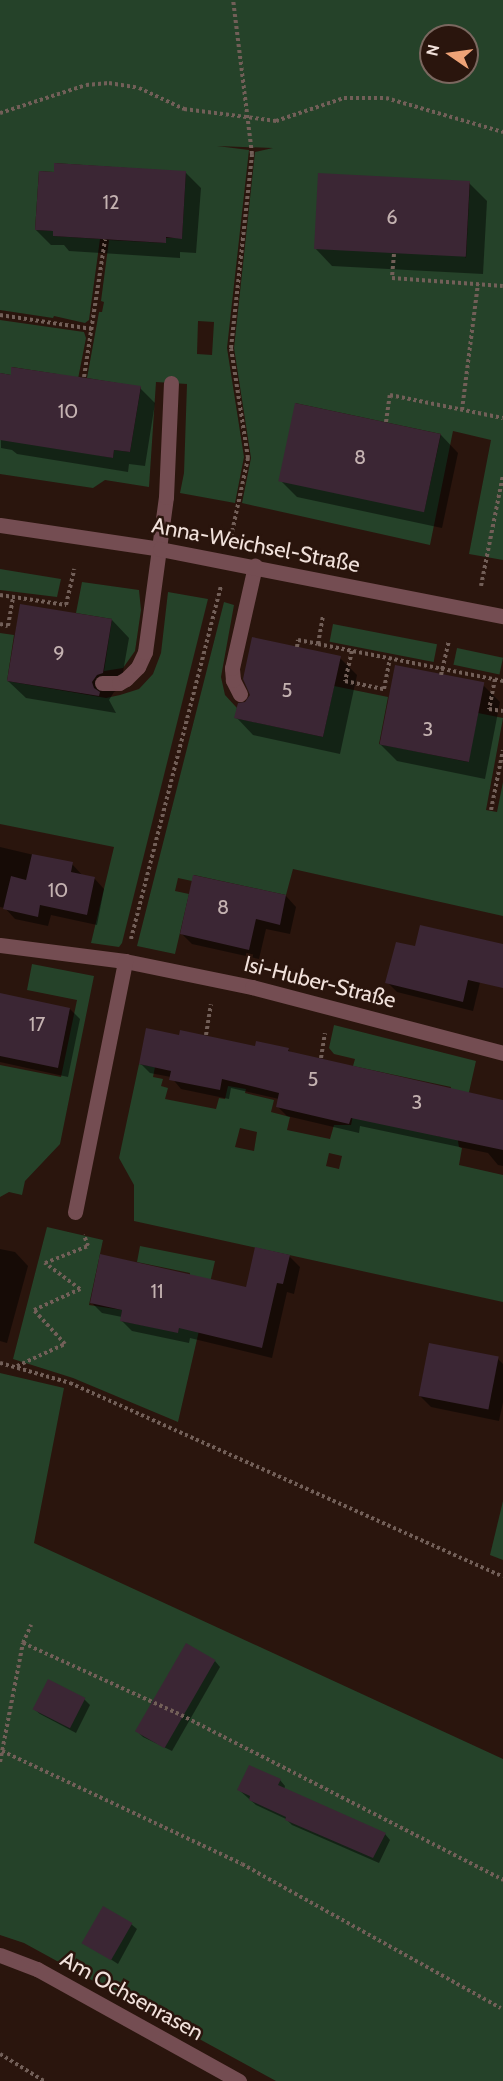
<!DOCTYPE html>
<meta charset="utf-8">
<style>
body{margin:0}
#map{position:relative;width:503px;height:2081px;overflow:hidden;background:#2a150d;font-family:Cabin,sans-serif}
div>[style]{position:absolute}
.green>*{inset:0;background:#254229;transform-origin:0 0}
.shadow>*{inset:0;background:#0007}
.building>*{inset:0;background:#3b2634;transform-origin:0 0}
.path>*{height:4px;margin-top:-2px;transform-origin:0;background:repeating-linear-gradient(90deg,#725f58 0 3px,transparent 0 6px)}
.service>*{height:15px;margin:-7.5px;padding:0 7.5px;transform-origin:7.5px;border-radius:7.5px;background:#744d52}
.minor>*{height:15px;margin:-7.5px;padding:0 7.5px;transform-origin:7.5px;border-radius:7.5px;background:#744d52}
span{translate:-50% -50%;white-space:nowrap;text-align:center;line-height:1.15;-webkit-text-stroke:5px #2a150d;paint-order:stroke}
.number-label{font-size:20px;color:#c4b2b1}
.number-label span{-webkit-text-stroke-width:0}
.street-label{font-size:22px;color:#f1e1db}
.north{position:absolute;left:419px;top:24px;width:60px;height:60px;box-sizing:border-box;background:#2a150d;border:2px solid #7a675f;border-radius:50%;rotate:283deg;font-size:16px;font-weight:700;line-height:24px;text-align:center;color:#f1e1db}
.north::after{content:'';display:block;margin:auto;width:21px;height:27px;background:#efa377;clip-path:polygon(50% 0,100% 100%,50% 72%,0 100%)}
</style>
<div id="map">
<div class="green">
<div style="clip-path:polygon(evenodd,0 0,503px 0,503px 560px,469px 554px,491px 440px,453px 431px,430px 545px,242px 503px,251px 458px,234px 348px,255px 152px,273px 148px,217px 146px,249px 150px,227px 348px,244px 457px,235px 503px,180px 493px,184px 473px,187px 384px,156px 382px,149px 487px,105px 480px,93px 488px,0 474px,0 436px,113px 458px,114px 450px,130px 452px,141px 387px,87px 378px,99px 312px,102px 312px,104px 302px,101px 301px,109px 240px,165px 243px,166px 238px,182px 238px,186px 172px,54px 163px,54px 172px,39px 171px,35px 230px,53px 231px,53px 236px,100px 239px,89px 320px,85px 323px,54px 316px,53px 318px,0 310px,0 0,431px 36px,467px 36px,467px 72px,431px 72px,431px 36px,0 0,408px 179px,470px 183px,466px 258px,408px 179px,0 0,198px 321px,214px 322px,212px 355px,197px 354px,198px 321px,0 0,295px 403px,441px 434px,424px 512px,295px 403px)"></div>
<div style="clip-path:polygon(0 320px,84px 332px,86px 338px,77px 384px,57px 374px,12px 367px,11px 375px,0 373px)"></div>
<div style="clip-path:polygon(0 569px,61px 579px,57px 597px,0 590px)"></div>
<div style="clip-path:polygon(82px 582px,139px 590px,141px 610px,135px 651px,123px 668px,104px 671px,112px 619px,76px 613px)"></div>
<div style="clip-path:polygon(168px 592px,208px 599px,122px 943px,119px 947px,91px 943px,114px 847px,0 824px,0 633px,14px 635px,7px 681px,106px 698px,120px 695px,139px 689px,153px 674px,161px 653px)"></div>
<div style="clip-path:polygon(224px 602px,234px 605px,221px 677px,225px 695px,237px 708px,235px 718px,323px 737px,334px 686px,388px 697px,379px 744px,468px 762px,478px 713px,503px 718px,486px 810px,497px 812px,503px 782px,503px 916px,293px 869px,286px 895px,194px 875px,192px 881px,178px 878px,175px 891px,189px 894px,175px 954px,137px 946px)"></div>
<div style="left:333px;top:624px;width:106px;height:18px;rotate:11deg"></div>
<div style="left:457px;top:648px;width:47px;height:17px;rotate:12deg"></div>
<div style="clip-path:polygon(32px 964px,94px 976px,60px 1144px,25px 1181px,22px 1195px,9px 1192px,0 1197px,0 1065px,61px 1077px,77px 1000px,27px 990px)"></div>
<div style="clip-path:polygon(evenodd,334px 1025px,476px 1061px,458px 1141px,459px 1147px,462px 1148px,459px 1165px,503px 1175px,503px 1302px,134px 1221px,134px 1185px,119px 1158px,139px 1064px,155px 1067px,153px 1077px,163px 1079px,161px 1086px,168px 1088px,165px 1099px,216px 1109px,219px 1098px,225px 1099px,228px 1086px,246px 1089px,245px 1093px,274px 1100px,271px 1112px,290px 1117px,287px 1130px,330px 1139px,334px 1125px,351px 1125px,354px 1111px,441px 1137px,451px 1087px,353px 1066px,355px 1059px,334px 1054px,329px 1048px,334px 1025px,240px 1128px,257px 1132px,254px 1151px,235px 1147px,240px 1128px,334px 1025px,329px 1153px,342px 1156px,339px 1169px,326px 1166px,329px 1153px)"></div>
<div style="clip-path:polygon(47px 1227px,103px 1240px,89px 1305px,122px 1310px,121px 1321px,178px 1332px,190px 1273px,137px 1262px,140px 1246px,215px 1261px,178px 1422px,73px 1378px,13px 1359px)"></div>
<div style="clip-path:polygon(0 1373px,64px 1388px,34px 1543px,503px 1759px,503px 2081px,276px 2081px,24px 1943px,0 1935px)"></div>
<div style="clip-path:polygon(503px 1501px,503px 1560px,490px 1555px)"></div>
</div>
<div class="shadow">
<div style="clip-path:polygon(55px 173px,186px 173px,201px 188px,196px 253px,180px 252px,180px 258px,69px 251px,64px 245px,51px 245px,36px 230px)"></div>
<div style="clip-path:polygon(470px 184px,487px 201px,483px 274px,332px 266px,315px 248px)"></div>
<div style="clip-path:polygon(0 375px,140px 388px,155px 403px,145px 466px,129px 464px,128px 472px,17px 454px,12px 450px,1px 448px)"></div>
<div style="clip-path:polygon(441px 435px,458px 453px,442px 528px,297px 497px,280px 480px)"></div>
<div style="clip-path:polygon(112px 620px,129px 638px,120px 689px,114px 692px,109px 700px,116px 713px,26px 698px,8px 681px)"></div>
<div style="clip-path:polygon(340px 658px,357px 675px,340px 754px,253px 735px,236px 717px,246px 704px)"></div>
<div style="clip-path:polygon(483px 685px,500px 702px,485px 779px,397px 761px,380px 744px)"></div>
<div style="clip-path:polygon(0 847px,72px 864px,83px 876px,94px 878px,104px 889px,97px 925px,51px 915px,48px 926px,15px 919px,5px 908px,0 907px)"></div>
<div style="clip-path:polygon(286px 896px,296px 907px,290px 934px,266px 929px,259px 959px,192px 944px,182px 934px)"></div>
<div style="clip-path:polygon(417px 948px,488px 950px,473px 1011px,397px 992px,387px 982px)"></div>
<div style="clip-path:polygon(0 995px,70px 1009px,80px 1019px,68px 1077px,0 1062px)"></div>
<div style="clip-path:polygon(180px 1037px,288px 1050px,292px 1053px,503px 1101px,503px 1166px,498px 1165px,488px 1153px,360px 1126px,359px 1133px,287px 1116px,278px 1107px,279px 1099px,231px 1088px,229px 1099px,181px 1089px,171px 1077px,150px 1073px,140px 1063px)"></div>
<div style="clip-path:polygon(0 1249px,15px 1252px,28px 1266px,7px 1343px,0 1341px)"></div>
<div style="clip-path:polygon(289px 1256px,300px 1267px,294px 1294px,287px 1292px,272px 1358px,190px 1338px,189px 1343px,132px 1331px,122px 1321px,122px 1317px,102px 1313px,92px 1303px,247px 1289px)"></div>
<div style="clip-path:polygon(498px 1359px,503px 1364px,503px 1402px,499px 1421px,431px 1407px,420px 1396px)"></div>
<div style="clip-path:polygon(215px 1661px,220px 1667px,172px 1751px,143px 1737px,138px 1732px)"></div>
<div style="clip-path:polygon(84px 1699px,90px 1705px,76px 1733px,40px 1714px,34px 1709px)"></div>
<div style="clip-path:polygon(280px 1780px,285px 1786px,284px 1790px,385px 1834px,390px 1840px,379px 1863px,292px 1825px,286px 1819px,256px 1805px,239px 1790px)"></div>
<div style="clip-path:polygon(131px 1924px,137px 1929px,118px 1964px,84px 1942px)"></div>
</div>
<div class="building">
<div style="clip-path:polygon(54px 163px,186px 171px,182px 239px,166px 237px,166px 243px,53px 236px,53px 231px,35px 230px,39px 171px,54px 172px)"></div>
<div style="left:318px;top:173px;width:152px;height:76px;rotate:3deg"></div>
<div style="clip-path:polygon(11px 367px,141px 386px,130px 452px,114px 450px,113px 458px,0 440px,0 373px,11px 375px)"></div>
<div style="left:295px;top:403px;width:149px;height:80px;rotate:12deg"></div>
<div style="clip-path:polygon(20px 604px,112px 619px,103px 673px,97px 675px,92px 682px,94px 688px,100px 692px,99px 696px,7px 681px)"></div>
<div style="clip-path:polygon(252px 637px,341px 656px,323px 737px,234px 718px,238px 703px,245px 702px,250px 695px,243px 679px)"></div>
<div style="left:395px;top:665px;width:91px;height:81px;rotate:11deg"></div>
<div style="clip-path:polygon(32px 854px,73px 862px,71px 872px,95px 877px,87px 915px,40px 905px,38px 917px,3px 909px,11px 876px,26px 880px)"></div>
<div style="clip-path:polygon(193px 875px,286px 895px,280px 925px,256px 919px,249px 950px,180px 934px)"></div>
<div style="clip-path:polygon(420px 925px,503px 944px,503px 988px,468px 980px,463px 1002px,385px 983px,396px 942px,415px 946px)"></div>
<div style="clip-path:polygon(0 993px,70px 1008px,58px 1068px,0 1056px)"></div>
<div style="clip-path:polygon(146px 1028px,179px 1035px,180px 1030px,255px 1046px,256px 1041px,289px 1048px,288px 1051px,503px 1100px,503px 1150px,351px 1118px,349px 1124px,276px 1107px,279px 1093px,222px 1079px,220px 1090px,169px 1080px,171px 1071px,139px 1064px)"></div>
<div style="clip-path:polygon(255px 1247px,290px 1255px,283px 1284px,277px 1283px,262px 1348px,179px 1328px,178px 1333px,120px 1321px,122px 1310px,90px 1303px,100px 1254px,246px 1287px)"></div>
<div style="left:429px;top:1343px;width:71px;height:54px;rotate:11deg"></div>
<div style="left:186px;top:1643px;width:34px;height:102px;rotate:30deg"></div>
<div style="left:48px;top:1679px;width:42px;height:34px;rotate:27deg"></div>
<div style="clip-path:polygon(249px 1765px,281px 1779px,278px 1785px,386px 1833px,373px 1858px,285px 1820px,286px 1817px,249px 1800px,250px 1796px,237px 1790px)"></div>
<div style="left:103px;top:1906px;width:34px;height:43px;rotate:30deg"></div>
</div>
<div class="path">
<div style="left:0;top:113px;width:90px;rotate:-18deg"></div>
<div style="left:86px;top:85px;width:23px;rotate:-5deg"></div>
<div style="left:109px;top:83px;width:30px;rotate:9deg"></div>
<div style="left:139px;top:88px;width:50px;rotate:25deg"></div>
<div style="left:184px;top:109px;width:93px;rotate:7.4deg"></div>
<div style="left:276px;top:121px;width:72px;rotate:-18.7deg"></div>
<div style="left:344px;top:98px;width:42px"></div>
<div style="left:386px;top:98px;width:122px;rotate:16.2deg"></div>
<div style="left:394px;top:254px;width:24px;rotate:95deg"></div>
<div style="left:392px;top:278px;width:111px;rotate:4.1deg"></div>
<div style="left:0;top:315px;width:93px;rotate:8.7deg"></div>
<div style="left:84px;top:377px;width:139px;rotate:-81.3deg"></div>
<div style="left:462px;top:410px;width:127px;rotate:-82.8deg"></div>
<div style="left:386px;top:422px;width:27px;rotate:-82deg"></div>
<div style="left:390px;top:395px;width:115px;rotate:11.5deg"></div>
<div style="left:231px;top:537px;width:81px;rotate:-77.9deg"></div>
<div style="left:248px;top:458px;width:111px;rotate:-98.8deg"></div>
<div style="left:231px;top:348px;width:195px;rotate:-83.8deg"></div>
<div style="left:252px;top:154px;width:155px;rotate:-97deg"></div>
<div style="left:481px;top:586px;width:113px;rotate:-78.8deg"></div>
<div style="left:0;top:595px;width:67px;rotate:8.6deg"></div>
<div style="left:66px;top:605px;width:37px;rotate:-77deg"></div>
<div style="left:0;top:624px;width:8px;rotate:14deg"></div>
<div style="left:8px;top:626px;width:29px;rotate:-80deg"></div>
<div style="left:318px;top:644px;width:189px;rotate:11.3deg"></div>
<div style="left:297px;top:647px;width:7px;rotate:-82deg"></div>
<div style="left:298px;top:640px;width:20px;rotate:11deg"></div>
<div style="left:318px;top:644px;width:28px;rotate:-80deg"></div>
<div style="left:352px;top:651px;width:31px;rotate:103deg"></div>
<div style="left:345px;top:681px;width:40px;rotate:12deg"></div>
<div style="left:384px;top:689px;width:31px;rotate:-79deg"></div>
<div style="left:441px;top:675px;width:35px;rotate:-77deg"></div>
<div style="left:495px;top:679px;width:31px;rotate:101deg"></div>
<div style="left:489px;top:709px;width:14px;rotate:8deg"></div>
<div style="left:491px;top:810px;width:61px;rotate:-78.7deg"></div>
<div style="left:131px;top:939px;width:365px;rotate:-75.7deg"></div>
<div style="left:206px;top:1035px;width:31px;rotate:-81deg"></div>
<div style="left:321px;top:1058px;width:25px;rotate:-81deg"></div>
<div style="left:0;top:1363px;width:73px;rotate:15.9deg"></div>
<div style="left:70px;top:1383px;width:474px;rotate:24.1deg"></div>
<div style="left:17px;top:1366px;width:53px;rotate:-24.6deg"></div>
<div style="left:65px;top:1344px;width:46px;rotate:-132.4deg"></div>
<div style="left:34px;top:1310px;width:51px;rotate:-24.5deg"></div>
<div style="left:80px;top:1289px;width:44px;rotate:-143.4deg"></div>
<div style="left:45px;top:1263px;width:46px;rotate:-21.6deg"></div>
<div style="left:88px;top:1246px;width:12px;rotate:-110deg"></div>
<div style="left:23px;top:1643px;width:174px;rotate:24.5deg"></div>
<div style="left:181px;top:1715px;width:362px;rotate:27.1deg"></div>
<div style="left:2px;top:1751px;width:265px;rotate:25.2deg"></div>
<div style="left:242px;top:1864px;width:296px;rotate:29.1deg"></div>
<div style="left:0;top:1762px;width:121px;rotate:-79.1deg"></div>
<div style="left:23px;top:1643px;width:20px;rotate:-66deg"></div>
<div style="left:0;top:2054px;width:52px;rotate:31.5deg"></div>
</div>
<div class="service">
<div style="left:102px;top:683px;width:17px"></div>
<div style="left:119px;top:683px;width:8px;rotate:-30deg"></div>
<div style="left:126px;top:679px;width:17px;rotate:-45deg"></div>
<div style="left:138px;top:667px;width:17px;rotate:-65deg"></div>
<div style="left:145px;top:652px;width:156px;rotate:-82.3deg"></div>
<div style="left:166px;top:497px;width:114px;rotate:-87.5deg"></div>
<div style="left:240px;top:694px;width:16px;rotate:-117deg"></div>
<div style="left:233px;top:680px;width:12px;rotate:-95deg"></div>
<div style="left:232px;top:668px;width:105px;rotate:-77.3deg"></div>
</div>
<div class="minor">
<div style="left:0;top:525px;width:162px;rotate:8.5deg"></div>
<div style="left:160px;top:549px;width:349px;rotate:11.1deg"></div>
<div style="left:0;top:945px;width:126px;rotate:7.3deg"></div>
<div style="left:125px;top:961px;width:130px;rotate:11.6deg"></div>
<div style="left:252px;top:987px;width:260px;rotate:14.7deg"></div>
<div style="left:75px;top:1212px;width:256px;rotate:-78.7deg"></div>
<div style="left:0;top:1955px;width:40px;rotate:21deg"></div>
<div style="left:37px;top:1969px;width:231px;rotate:29deg"></div>
</div>
<div class="number-label">
<span style="left:111px;top:202px">12</span>
<span style="left:392px;top:217px">6</span>
<span style="left:68px;top:411px">10</span>
<span style="left:360px;top:457px">8</span>
<span style="left:59px;top:653px">9</span>
<span style="left:287px;top:690px">5</span>
<span style="left:428px;top:729px">3</span>
<span style="left:58px;top:890px">10</span>
<span style="left:223px;top:907px">8</span>
<span style="left:37px;top:1024px">17</span>
<span style="left:313px;top:1079px">5</span>
<span style="left:417px;top:1102px">3</span>
<span style="left:157px;top:1291px">11</span>
</div>
<div class="street-label">
<span style="left:256px;top:545px;rotate:11deg">Anna-Weichsel-Straße</span>
<span style="left:320px;top:982px;rotate:14deg">Isi-Huber-Straße</span>
<span style="left:132px;top:1996px;rotate:29deg">Am Ochsenrasen</span>
</div>
<div class="north">N</div>
</div>
